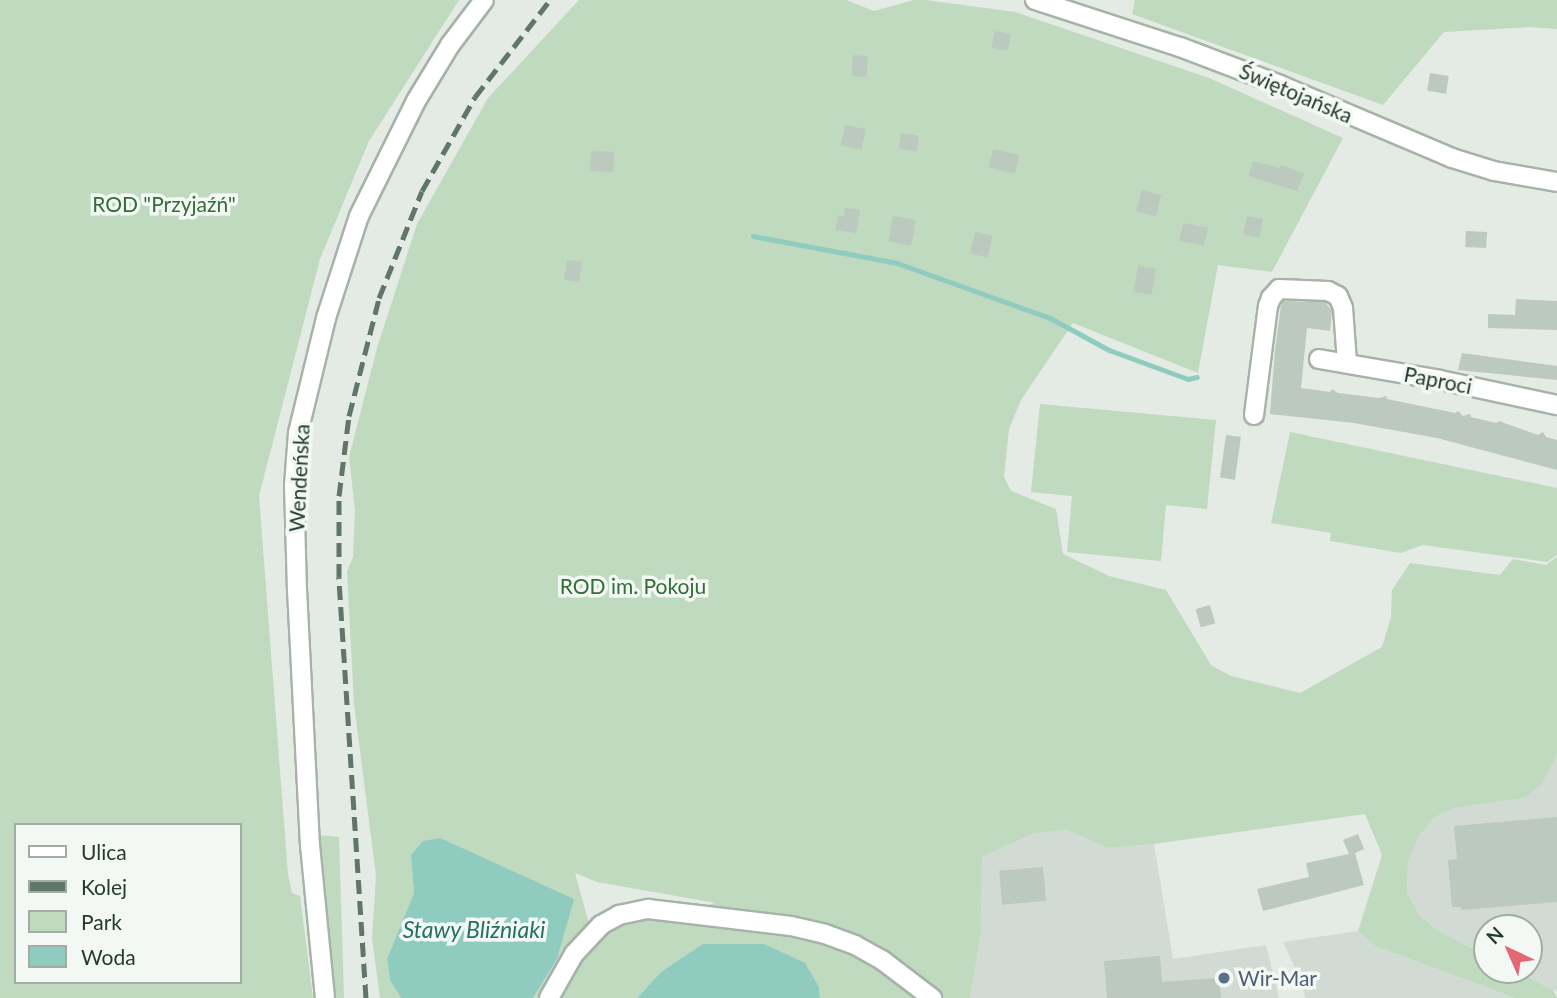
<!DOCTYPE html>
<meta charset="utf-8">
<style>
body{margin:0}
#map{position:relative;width:1557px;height:998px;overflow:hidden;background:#e3ebe4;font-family:Lato,sans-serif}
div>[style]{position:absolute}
.built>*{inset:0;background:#d1dbd3}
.green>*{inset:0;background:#bfdabe}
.water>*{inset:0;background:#90cbc0}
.stream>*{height:5px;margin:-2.5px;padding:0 2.5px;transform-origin:2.5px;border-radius:2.5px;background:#90cbc0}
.building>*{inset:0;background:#bbc9bf;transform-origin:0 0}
.roads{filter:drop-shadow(2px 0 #a6b3a9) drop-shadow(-2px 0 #a6b3a9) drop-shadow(0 2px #a6b3a9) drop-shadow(0 -2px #a6b3a9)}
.minor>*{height:18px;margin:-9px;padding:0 9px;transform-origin:9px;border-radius:9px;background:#fff}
.rail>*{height:5px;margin-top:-2.5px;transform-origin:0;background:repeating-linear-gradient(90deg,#5f7668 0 14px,transparent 0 21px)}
.dots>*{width:19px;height:19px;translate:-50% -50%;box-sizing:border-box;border:4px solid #f3f8f4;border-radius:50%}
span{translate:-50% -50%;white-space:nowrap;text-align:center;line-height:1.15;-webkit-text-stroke:7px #f3f8f4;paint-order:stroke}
.street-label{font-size:21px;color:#243b2d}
.park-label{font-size:21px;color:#326e35}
.service-label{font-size:21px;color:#4e5e75}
.left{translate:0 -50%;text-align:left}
.water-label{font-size:23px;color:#247164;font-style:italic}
.legend{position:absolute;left:14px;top:823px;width:228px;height:161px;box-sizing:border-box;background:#f3f8f4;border:2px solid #a0aca4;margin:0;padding:9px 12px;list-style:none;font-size:21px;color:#243b2d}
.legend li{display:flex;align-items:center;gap:14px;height:35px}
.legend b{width:35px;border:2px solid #a0aca4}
.north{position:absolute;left:1473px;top:914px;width:70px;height:70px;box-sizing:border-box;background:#f3f8f4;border:2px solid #a0aca4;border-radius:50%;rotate:316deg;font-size:19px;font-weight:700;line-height:28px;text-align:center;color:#243b2d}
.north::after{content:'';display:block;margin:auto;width:24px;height:32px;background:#e46773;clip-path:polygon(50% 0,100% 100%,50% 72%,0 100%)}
</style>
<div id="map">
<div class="built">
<div style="clip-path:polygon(1557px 755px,1557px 992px,1514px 970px,1529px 970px,1529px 928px,1487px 928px,1487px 956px,1440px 932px,1420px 916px,1407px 893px,1408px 863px,1418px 838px,1433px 818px,1454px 808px,1525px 798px,1542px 784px)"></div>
<div style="clip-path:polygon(1067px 830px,1108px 848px,1154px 844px,1173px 959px,1266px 945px,1279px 998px,970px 998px,981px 932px,982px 857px,1032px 834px)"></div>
<div style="clip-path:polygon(1358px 931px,1375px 946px,1515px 998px,1305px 998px,1302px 983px,1283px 942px)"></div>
</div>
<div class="green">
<div style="clip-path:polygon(evenodd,0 0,459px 0,369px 141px,320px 259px,259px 496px,288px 875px,292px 893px,300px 896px,313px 998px,0 998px,0 0,16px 825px,240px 825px,240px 982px,16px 982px,16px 825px)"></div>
<div style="clip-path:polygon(evenodd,579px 0,846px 0,874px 11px,914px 0,926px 0,1015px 12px,1209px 78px,1343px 138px,1272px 272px,1218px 265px,1198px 373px,1073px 323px,1021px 400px,1009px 429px,1004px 477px,1011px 491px,1056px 509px,1063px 554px,1109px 576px,1166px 590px,1211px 665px,1231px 676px,1300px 693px,1382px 647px,1391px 617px,1392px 590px,1410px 563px,1500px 575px,1513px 559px,1546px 565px,1557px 557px,1557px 755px,1542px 784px,1525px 798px,1454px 808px,1433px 818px,1418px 838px,1408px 863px,1407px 893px,1420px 916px,1440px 932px,1487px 956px,1487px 970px,1514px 970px,1553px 990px,1557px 998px,1515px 998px,1375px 946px,1358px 931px,1382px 855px,1365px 814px,1154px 844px,1108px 848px,1067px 830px,1032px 834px,982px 857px,981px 932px,970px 998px,820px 998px,819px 987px,764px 944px,704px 944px,661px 972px,637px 998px,533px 998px,557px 959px,411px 855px,414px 893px,387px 959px,390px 980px,401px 998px,380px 998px,372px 938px,376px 876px,354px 704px,347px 571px,353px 557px,355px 510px,349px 457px,377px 348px,417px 224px,488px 98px,579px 0,575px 873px,597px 882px,716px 903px,680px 911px,663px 918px,640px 919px,608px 932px,589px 924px,575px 873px)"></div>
<div style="clip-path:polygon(1135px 0,1557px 0,1557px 29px,1529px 27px,1444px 32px,1383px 105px,1132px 14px)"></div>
<div style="clip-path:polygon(1040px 404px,1216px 420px,1207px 509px,1166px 505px,1161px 561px,1067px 552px,1072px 496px,1031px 492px)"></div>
<div style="clip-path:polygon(1290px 432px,1557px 488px,1557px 555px,1547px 562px,1423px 545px,1401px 553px,1330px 541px,1331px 533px,1271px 523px)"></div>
<div style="clip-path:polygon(318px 835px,339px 837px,344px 998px,330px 998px)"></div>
</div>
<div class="water">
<div style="clip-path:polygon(440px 838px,574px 899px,557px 959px,533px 998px,401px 998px,390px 980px,387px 959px,414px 893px,411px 855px,423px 841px)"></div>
<div style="clip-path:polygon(703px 944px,764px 944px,805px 963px,819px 987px,820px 998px,637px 998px,661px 972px)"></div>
</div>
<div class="stream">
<div style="left:753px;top:236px;width:147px;rotate:10.6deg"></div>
<div style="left:897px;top:263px;width:163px;rotate:19.8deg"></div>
<div style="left:1050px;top:318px;width:67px;rotate:28.5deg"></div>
<div style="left:1109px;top:350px;width:84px;rotate:20.2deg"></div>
<div style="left:1188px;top:379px;width:9px;rotate:-13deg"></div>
</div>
<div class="building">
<div style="left:995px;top:31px;width:16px;height:17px;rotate:11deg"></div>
<div style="left:853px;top:55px;width:15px;height:21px;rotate:4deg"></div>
<div style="left:1430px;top:73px;width:19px;height:18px;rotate:9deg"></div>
<div style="left:845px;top:125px;width:21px;height:21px;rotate:11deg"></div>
<div style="left:901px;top:133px;width:18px;height:16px;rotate:9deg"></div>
<div style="left:993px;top:149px;width:27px;height:19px;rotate:13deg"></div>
<div style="left:591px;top:151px;width:23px;height:20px;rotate:2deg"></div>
<div style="clip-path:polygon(1253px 161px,1280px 168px,1281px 165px,1304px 174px,1297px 191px,1249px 176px)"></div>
<div style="left:1142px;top:190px;width:20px;height:22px;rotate:15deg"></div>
<div style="clip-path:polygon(845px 208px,860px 210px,856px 233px,835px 230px,838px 215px,844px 217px)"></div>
<div style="left:893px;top:216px;width:23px;height:26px;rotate:10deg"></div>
<div style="left:1247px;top:216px;width:16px;height:19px;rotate:11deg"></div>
<div style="left:1183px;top:223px;width:25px;height:18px;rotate:11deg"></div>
<div style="left:1466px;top:231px;width:21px;height:16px;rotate:3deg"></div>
<div style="left:975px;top:232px;width:18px;height:22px;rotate:13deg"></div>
<div style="left:567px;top:260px;width:15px;height:20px;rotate:8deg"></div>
<div style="left:1138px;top:266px;width:18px;height:26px;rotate:9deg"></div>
<div style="clip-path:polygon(1516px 299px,1557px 301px,1557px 330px,1488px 328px,1488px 314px,1515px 315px)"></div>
<div style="clip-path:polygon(1284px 301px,1325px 302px,1332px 311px,1330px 331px,1307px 328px,1301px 388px,1330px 392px,1332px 389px,1338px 393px,1379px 398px,1386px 396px,1387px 399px,1455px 413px,1458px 411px,1463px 416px,1470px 414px,1471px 417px,1496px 423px,1499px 421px,1538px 435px,1543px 432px,1546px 437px,1557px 440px,1557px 470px,1437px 438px,1354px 423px,1270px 414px,1275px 350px,1281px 305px)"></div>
<div style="clip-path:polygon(1462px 353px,1557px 366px,1557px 380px,1458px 370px)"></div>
<div style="left:1226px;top:435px;width:15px;height:43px;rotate:8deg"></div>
<div style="left:1210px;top:605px;width:19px;height:15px;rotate:74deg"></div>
<div style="clip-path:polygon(1557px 817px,1557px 902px,1461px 910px,1461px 907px,1452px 907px,1448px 860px,1457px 859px,1454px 826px)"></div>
<div style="clip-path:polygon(1358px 834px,1364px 849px,1355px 853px,1364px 885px,1263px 911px,1257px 889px,1309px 877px,1306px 863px,1349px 854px,1343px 840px)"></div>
<div style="left:1043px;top:867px;width:34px;height:44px;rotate:85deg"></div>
<div style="clip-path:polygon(1160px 956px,1162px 982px,1219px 978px,1221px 998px,1107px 998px,1104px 961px)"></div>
</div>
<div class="roads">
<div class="minor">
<div style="left:1035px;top:0;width:152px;rotate:18deg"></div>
<div style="left:1180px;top:47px;width:107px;rotate:20.8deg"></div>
<div style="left:1280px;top:85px;width:187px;rotate:23deg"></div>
<div style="left:1452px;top:158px;width:44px;rotate:17.2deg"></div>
<div style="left:1494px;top:171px;width:64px;rotate:9.9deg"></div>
<div style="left:1319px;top:359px;width:123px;rotate:9.8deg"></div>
<div style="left:1440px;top:380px;width:120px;rotate:12.1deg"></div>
<div style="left:1254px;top:415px;width:110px;rotate:-82.7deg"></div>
<div style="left:1268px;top:306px;width:9px;rotate:-69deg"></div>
<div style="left:1271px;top:298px;width:12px;rotate:-48deg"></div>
<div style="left:1279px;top:289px;width:49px;rotate:2.3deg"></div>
<div style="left:1328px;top:291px;width:11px;rotate:27deg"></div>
<div style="left:1338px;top:296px;width:13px;rotate:67deg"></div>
<div style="left:1343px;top:308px;width:55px;rotate:85.8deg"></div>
<div style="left:325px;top:998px;width:153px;rotate:-95.6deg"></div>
<div style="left:310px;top:846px;width:255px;rotate:-92.9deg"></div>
<div style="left:297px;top:591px;width:105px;rotate:-91.6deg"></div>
<div style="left:294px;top:486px;width:53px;rotate:-85.7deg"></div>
<div style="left:298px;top:433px;width:118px;rotate:-76.3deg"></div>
<div style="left:326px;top:318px;width:107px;rotate:-72.1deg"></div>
<div style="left:359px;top:216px;width:128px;rotate:-63.6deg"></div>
<div style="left:416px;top:101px;width:66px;rotate:-58.7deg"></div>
<div style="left:450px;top:45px;width:56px;rotate:-52.9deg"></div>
<div style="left:549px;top:998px;width:51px;rotate:-60.4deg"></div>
<div style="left:574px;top:954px;width:40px;rotate:-47deg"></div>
<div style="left:601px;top:925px;width:21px;rotate:-29deg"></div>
<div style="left:619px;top:915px;width:30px;rotate:-12deg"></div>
<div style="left:648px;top:909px;width:144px;rotate:6.8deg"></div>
<div style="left:791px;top:926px;width:35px;rotate:13deg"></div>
<div style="left:825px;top:934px;width:32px;rotate:20deg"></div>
<div style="left:855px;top:945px;width:31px;rotate:29deg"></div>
<div style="left:882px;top:960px;width:63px;rotate:37.2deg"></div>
</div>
</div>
<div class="rail">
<div style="left:366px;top:998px;width:422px;rotate:-93.7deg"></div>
<div style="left:339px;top:577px;width:81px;rotate:-90deg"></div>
<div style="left:339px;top:496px;width:81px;rotate:-82.9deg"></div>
<div style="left:349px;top:416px;width:122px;rotate:-75.7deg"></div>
<div style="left:379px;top:298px;width:115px;rotate:-68.1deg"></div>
<div style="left:422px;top:191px;width:108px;rotate:-60.6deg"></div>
<div style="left:475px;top:97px;width:123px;rotate:-52.3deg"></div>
</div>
<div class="dots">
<div style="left:1224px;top:978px;background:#5c6f8a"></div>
</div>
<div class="street-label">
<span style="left:1296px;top:93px;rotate:23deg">Świętojańska</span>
<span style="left:1438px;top:380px;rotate:11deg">Paproci</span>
<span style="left:299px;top:478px;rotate:-87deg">Wendeńska</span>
</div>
<div class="park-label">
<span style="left:164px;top:204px">ROD "Przyjaźń"</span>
<span style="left:633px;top:586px">ROD im. Pokoju</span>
</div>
<div class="service-label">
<span class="left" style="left:1238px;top:978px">Wir-Mar</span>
</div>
<div class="water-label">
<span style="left:474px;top:929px">Stawy Bliźniaki</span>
</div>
<ul class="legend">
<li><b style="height:9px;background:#fff"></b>Ulica</li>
<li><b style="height:9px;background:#5f7668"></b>Kolej</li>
<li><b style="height:19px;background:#bfdabe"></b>Park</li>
<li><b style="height:19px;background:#90cbc0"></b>Woda</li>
</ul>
<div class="north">N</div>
</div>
